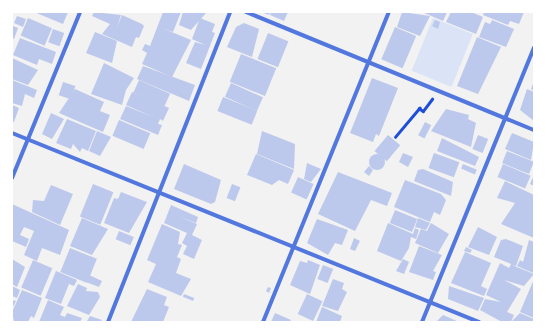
<!DOCTYPE html>
<style>
body{margin:0}
#map{position:relative;width:546px;height:334px;overflow:hidden;background:#f2f2f2;font-family:Commissioner,sans-serif}
div>[style]{position:absolute}
.green>*{inset:0;background:#dbe4f7;transform-origin:0 0}
.building>*{inset:0;background:#bdc9ec;transform-origin:0 0}
.round{border-radius:50%}
.path>*{height:2.5px;margin:-1.25px;padding:0 1.25px;transform-origin:1.25px;border-radius:1.25px;background:#1d4ed8}
.minor>*{height:4px;margin:-2px;padding:0 2px;transform-origin:2px;border-radius:2px;background:#5277de}
span{translate:-50% -50%;white-space:nowrap;text-align:center;line-height:1.15;-webkit-text-stroke:4px #fff;paint-order:stroke}
.frame{position:absolute;inset:0;border:13px solid #fff;pointer-events:none}
</style>
<div id="map">
<div class="green">
<div style="left:433px;top:18px;width:43px;height:57px;rotate:22deg"></div>
</div>
<div class="building">
<div style="clip-path:polygon(34px 12px,68px 12px,63px 24px)"></div>
<div style="clip-path:polygon(94px 12px,121px 15px,117px 27px,122px 15px,142px 24px,144px 26px,139px 38px,136px 37px,132px 47px,102px 34px,110px 24px,92px 16px)"></div>
<div style="clip-path:polygon(163px 12px,181px 12px,173px 32px,162px 28px,191px 40px,172px 77px,142px 64px,147px 53px,142px 50px,145px 44px,150px 46px)"></div>
<div style="clip-path:polygon(183px 12px,207px 12px,191px 30px,179px 25px)"></div>
<div style="clip-path:polygon(261px 12px,270px 12px,269px 15px)"></div>
<div style="clip-path:polygon(271px 12px,288px 12px,284px 21px,270px 15px)"></div>
<div style="clip-path:polygon(402px 12px,430px 16px,420px 36px,397px 27px)"></div>
<div style="clip-path:polygon(422px 12px,447px 12px,443px 21px)"></div>
<div style="clip-path:polygon(451px 12px,471px 12px,483px 17px,476px 34px,446px 22px)"></div>
<div style="clip-path:polygon(484px 12px,524px 12px,519px 24px,510px 21px,508px 25px,483px 15px)"></div>
<div style="clip-path:polygon(17px 16px,26px 19px,23px 27px,14px 23px)"></div>
<div style="left:28px;top:18px;width:26px;height:19px;rotate:23deg"></div>
<div style="clip-path:polygon(200px 18px,215px 24px,212px 32px,215px 33px,201px 69px,186px 63px,195px 42px,205px 45px,192px 39px)"></div>
<div style="clip-path:polygon(435px 20px,440px 22px,438px 29px,432px 26px)"></div>
<div style="clip-path:polygon(492px 20px,514px 29px,506px 47px,479px 37px,485px 22px,490px 24px)"></div>
<div style="clip-path:polygon(244px 23px,259px 29px,252px 57px,227px 47px,236px 27px)"></div>
<div style="clip-path:polygon(13px 26px,18px 28px,14px 39px,12px 38px)"></div>
<div style="left:395px;top:27px;width:23px;height:35px;rotate:23deg"></div>
<div style="left:53px;top:29px;width:12px;height:14px;rotate:20deg"></div>
<div style="clip-path:polygon(95px 32px,117px 41px,112px 63px,86px 53px)"></div>
<div style="left:268px;top:33px;width:22px;height:28px;rotate:22deg"></div>
<div style="clip-path:polygon(477px 37px,501px 47px,478px 94px,457px 86px)"></div>
<div style="clip-path:polygon(20px 38px,56px 52px,52px 64px,39px 59px,37px 65px,13px 55px)"></div>
<div style="left:241px;top:54px;width:38px;height:30px;rotate:22deg"></div>
<div style="clip-path:polygon(12px 58px,38px 70px,28px 85px,12px 79px)"></div>
<div style="clip-path:polygon(104px 63px,134px 78px,126px 90px,122px 105px,91px 94px)"></div>
<div style="clip-path:polygon(143px 66px,195px 85px,189px 101px,137px 79px)"></div>
<div style="clip-path:polygon(372px 78px,398px 88px,379px 136px,376px 134px,373px 142px,350px 133px)"></div>
<div style="clip-path:polygon(12px 80px,37px 90px,34px 98px,25px 94px,22px 106px,12px 103px)"></div>
<div style="left:139px;top:80px;width:34px;height:14px;rotate:24deg"></div>
<div style="clip-path:polygon(534px 81px,534px 91px,531px 89px)"></div>
<div style="left:63px;top:82px;width:13px;height:14px;rotate:18deg"></div>
<div style="left:231px;top:83px;width:35px;height:15px;rotate:24deg"></div>
<div style="clip-path:polygon(75px 89px,104px 102px,100px 111px,110px 115px,103px 132px,59px 113px)"></div>
<div style="clip-path:polygon(527px 89px,534px 92px,534px 121px,520px 110px)"></div>
<div style="clip-path:polygon(132px 92px,169px 108px,163px 121px,160px 119px,158px 124px,162px 125px,158px 135px,120px 119px,126px 106px,153px 117px,126px 105px)"></div>
<div style="left:223px;top:97px;width:37px;height:15px;rotate:22deg"></div>
<div style="clip-path:polygon(12px 105px,19px 108px,14px 122px,12px 121px)"></div>
<div style="clip-path:polygon(446px 109px,469px 115px,468px 119px,476px 123px,471px 147px,431px 131px)"></div>
<div style="clip-path:polygon(51px 113px,64px 119px,52px 139px,42px 134px)"></div>
<div style="clip-path:polygon(67px 119px,96px 131px,88px 151px,82px 148px,80px 152px,73px 144px,71px 149px,56px 143px)"></div>
<div style="left:119px;top:120px;width:34px;height:17px;rotate:23deg"></div>
<div style="left:425px;top:122px;width:7px;height:15px;rotate:27deg"></div>
<div style="clip-path:polygon(97px 131px,111px 137px,100px 156px,89px 151px)"></div>
<div style="clip-path:polygon(262px 131px,295px 144px,294px 169px,257px 154px)"></div>
<div style="clip-path:polygon(512px 133px,534px 142px,531px 160px,505px 149px)"></div>
<div style="left:388px;top:135px;width:16px;height:21px;rotate:40deg"></div>
<div style="left:478px;top:135px;width:11px;height:15px;rotate:22deg"></div>
<div style="clip-path:polygon(442px 138px,479px 157px,475px 166px,437px 151px)"></div>
<div style="left:507px;top:151px;width:29px;height:13px;rotate:22deg"></div>
<div style="clip-path:polygon(403px 153px,413px 157px,408px 167px,399px 162px)"></div>
<div style="left:434px;top:153px;width:27px;height:16px;rotate:20deg"></div>
<div class="round" style="left:369px;top:154px;width:16px;height:16px"></div>
<div style="clip-path:polygon(256px 154px,294px 170px,288px 184px,279px 180px,272px 185px,247px 175px)"></div>
<div style="clip-path:polygon(307px 163px,321px 169px,311px 182px,304px 179px)"></div>
<div style="clip-path:polygon(184px 164px,221px 180px,215px 202px,211px 204px,174px 189px)"></div>
<div style="left:463px;top:164px;width:15px;height:5px;rotate:23deg"></div>
<div style="left:503px;top:164px;width:30px;height:14px;rotate:23deg"></div>
<div style="clip-path:polygon(369px 166px,373px 170px,369px 176px,364px 172px)"></div>
<div style="clip-path:polygon(423px 169px,453px 182px,451px 196px,414px 181px,418px 170px)"></div>
<div style="clip-path:polygon(338px 172px,392px 193px,387px 206px,371px 200px,355px 231px,318px 214px)"></div>
<div style="clip-path:polygon(534px 175px,534px 186px,530px 184px)"></div>
<div style="left:298px;top:177px;width:17px;height:17px;rotate:24deg"></div>
<div style="clip-path:polygon(405px 180px,441px 194px,446px 200px,440px 215px,434px 212px,430px 222px,394px 207px)"></div>
<div style="clip-path:polygon(505px 181px,534px 195px,534px 238px,501px 224px,515px 203px,497px 198px)"></div>
<div style="left:93px;top:184px;width:22px;height:35px;rotate:22deg"></div>
<div style="left:232px;top:184px;width:9px;height:15px;rotate:21deg"></div>
<div style="clip-path:polygon(51px 185px,73px 194px,60px 225px,32px 212px,33px 200px,44px 201px)"></div>
<div style="clip-path:polygon(121px 192px,147px 202px,129px 233px,104px 223px,114px 198px,118px 199px)"></div>
<div style="clip-path:polygon(12px 204px,69px 230px,60px 255px,42px 248px,37px 261px,24px 255px,34px 231px,24px 227px,20px 235px,29px 239px,26px 247px,12px 241px)"></div>
<div style="clip-path:polygon(171px 205px,198px 217px,196px 223px,178px 216px,197px 224px,192px 235px,202px 240px,194px 259px,183px 254px,187px 246px,182px 243px,187px 233px,164px 223px)"></div>
<div style="left:395px;top:210px;width:24px;height:14px;rotate:22deg"></div>
<div style="clip-path:polygon(82px 218px,108px 229px,92px 255px,70px 246px)"></div>
<div style="clip-path:polygon(418px 218px,430px 223px,426px 230px,415px 227px)"></div>
<div style="clip-path:polygon(317px 219px,348px 230px,342px 245px,335px 243px,328px 255px,307px 243px)"></div>
<div style="clip-path:polygon(388px 223px,413px 234px,415px 228px,419px 230px,416px 239px,411px 237px,409px 248px,401px 261px,377px 251px)"></div>
<div style="clip-path:polygon(431px 223px,449px 234px,438px 253px,415px 243px,421px 229px,427px 231px)"></div>
<div style="clip-path:polygon(162px 224px,180px 232px,178px 244px,182px 245px,177px 257px,181px 259px,176px 273px,191px 279px,181px 296px,148px 282px,156px 264px,147px 260px)"></div>
<div style="clip-path:polygon(478px 227px,497px 237px,489px 255px,468px 247px)"></div>
<div style="left:119px;top:231px;width:16px;height:9px;rotate:22deg"></div>
<div style="clip-path:polygon(354px 238px,360px 241px,355px 251px,350px 249px)"></div>
<div style="clip-path:polygon(506px 239px,523px 246px,516px 266px,512px 265px,534px 274px,524px 286px,504px 280px,521px 289px,507px 312px,514px 315px,511px 322px,502px 322px,480px 310px,485px 299px,501px 302px,486px 295px,500px 263px,509px 268px,511px 264px,494px 257px,501px 240px)"></div>
<div style="clip-path:polygon(529px 240px,534px 242px,533px 273px,517px 266px,520px 260px,523px 262px)"></div>
<div style="clip-path:polygon(419px 246px,442px 255px,433px 271px,436px 272px,433px 280px,409px 272px)"></div>
<div style="clip-path:polygon(466px 247px,472px 250px,470px 253px,464px 251px)"></div>
<div style="left:70px;top:248px;width:29px;height:26px;rotate:22deg"></div>
<div style="clip-path:polygon(465px 252px,491px 263px,481px 286px,487px 289px,484px 296px,451px 283px)"></div>
<div style="clip-path:polygon(12px 259px,25px 267px,17px 287px,12px 284px)"></div>
<div style="clip-path:polygon(403px 259px,409px 262px,404px 274px,396px 271px)"></div>
<div style="left:33px;top:260px;width:21px;height:30px;rotate:23deg"></div>
<div style="clip-path:polygon(308px 260px,320px 265px,310px 294px,290px 285px,300px 261px,307px 263px)"></div>
<div style="left:323px;top:265px;width:11px;height:15px;rotate:22deg"></div>
<div style="clip-path:polygon(56px 271px,77px 280px,74px 286px,69px 284px,61px 304px,45px 298px)"></div>
<div style="clip-path:polygon(89px 275px,102px 281px,99px 287px,86px 282px)"></div>
<div style="clip-path:polygon(333px 279px,344px 283px,342px 289px,347px 292px,338px 311px,322px 306px)"></div>
<div style="clip-path:polygon(534px 279px,534px 318px,520px 312px)"></div>
<div style="clip-path:polygon(78px 284px,87px 288px,86px 291px,98px 292px,100px 297px,89px 315px,67px 306px)"></div>
<div style="clip-path:polygon(12px 286px,20px 290px,17px 298px,12px 296px)"></div>
<div style="clip-path:polygon(449px 286px,484px 298px,478px 311px,448px 299px)"></div>
<div style="clip-path:polygon(268px 287px,271px 288px,269px 293px,266px 291px)"></div>
<div style="clip-path:polygon(147px 289px,167px 297px,164px 305px,169px 307px,163px 322px,131px 322px)"></div>
<div style="clip-path:polygon(22px 290px,42px 298px,34px 318px,31px 316px,28px 322px,14px 322px,12px 312px)"></div>
<div style="left:184px;top:294px;width:11px;height:3px;rotate:22deg"></div>
<div style="left:307px;top:294px;width:17px;height:22px;rotate:25deg"></div>
<div style="clip-path:polygon(12px 300px,16px 301px,13px 307px,12px 306px)"></div>
<div style="clip-path:polygon(48px 300px,64px 307px,60px 315px,65px 317px,67px 313px,82px 318px,80px 322px,39px 322px)"></div>
<div style="clip-path:polygon(322px 307px,342px 316px,340px 322px,316px 322px)"></div>
<div style="clip-path:polygon(275px 313px,291px 320px,290px 322px,271px 322px)"></div>
<div style="clip-path:polygon(520px 313px,534px 319px,533px 322px,512px 321px)"></div>
<div style="clip-path:polygon(443px 315px,459px 322px,436px 322px)"></div>
<div style="clip-path:polygon(90px 316px,102px 320px,101px 322px,87px 321px)"></div>
</div>
<div class="path">
<div style="left:395px;top:137px;width:38px;rotate:-50deg"></div>
<div style="left:419px;top:108px;width:5px;rotate:37deg"></div>
<div style="left:423px;top:111px;width:15px;rotate:-53deg"></div>
</div>
<div class="minor">
<div style="left:246px;top:12px;width:311px;rotate:22.3deg"></div>
<div style="left:12px;top:133px;width:504px;rotate:22.03deg"></div>
<div style="left:12px;top:178px;width:179px;rotate:-67.7deg"></div>
<div style="left:108px;top:322px;width:333px;rotate:-68.5deg"></div>
<div style="left:263px;top:322px;width:335px;rotate:-67.9deg"></div>
<div style="left:422px;top:322px;width:296px;rotate:-67.8deg"></div>
</div>
<div class="frame"></div>
</div>
